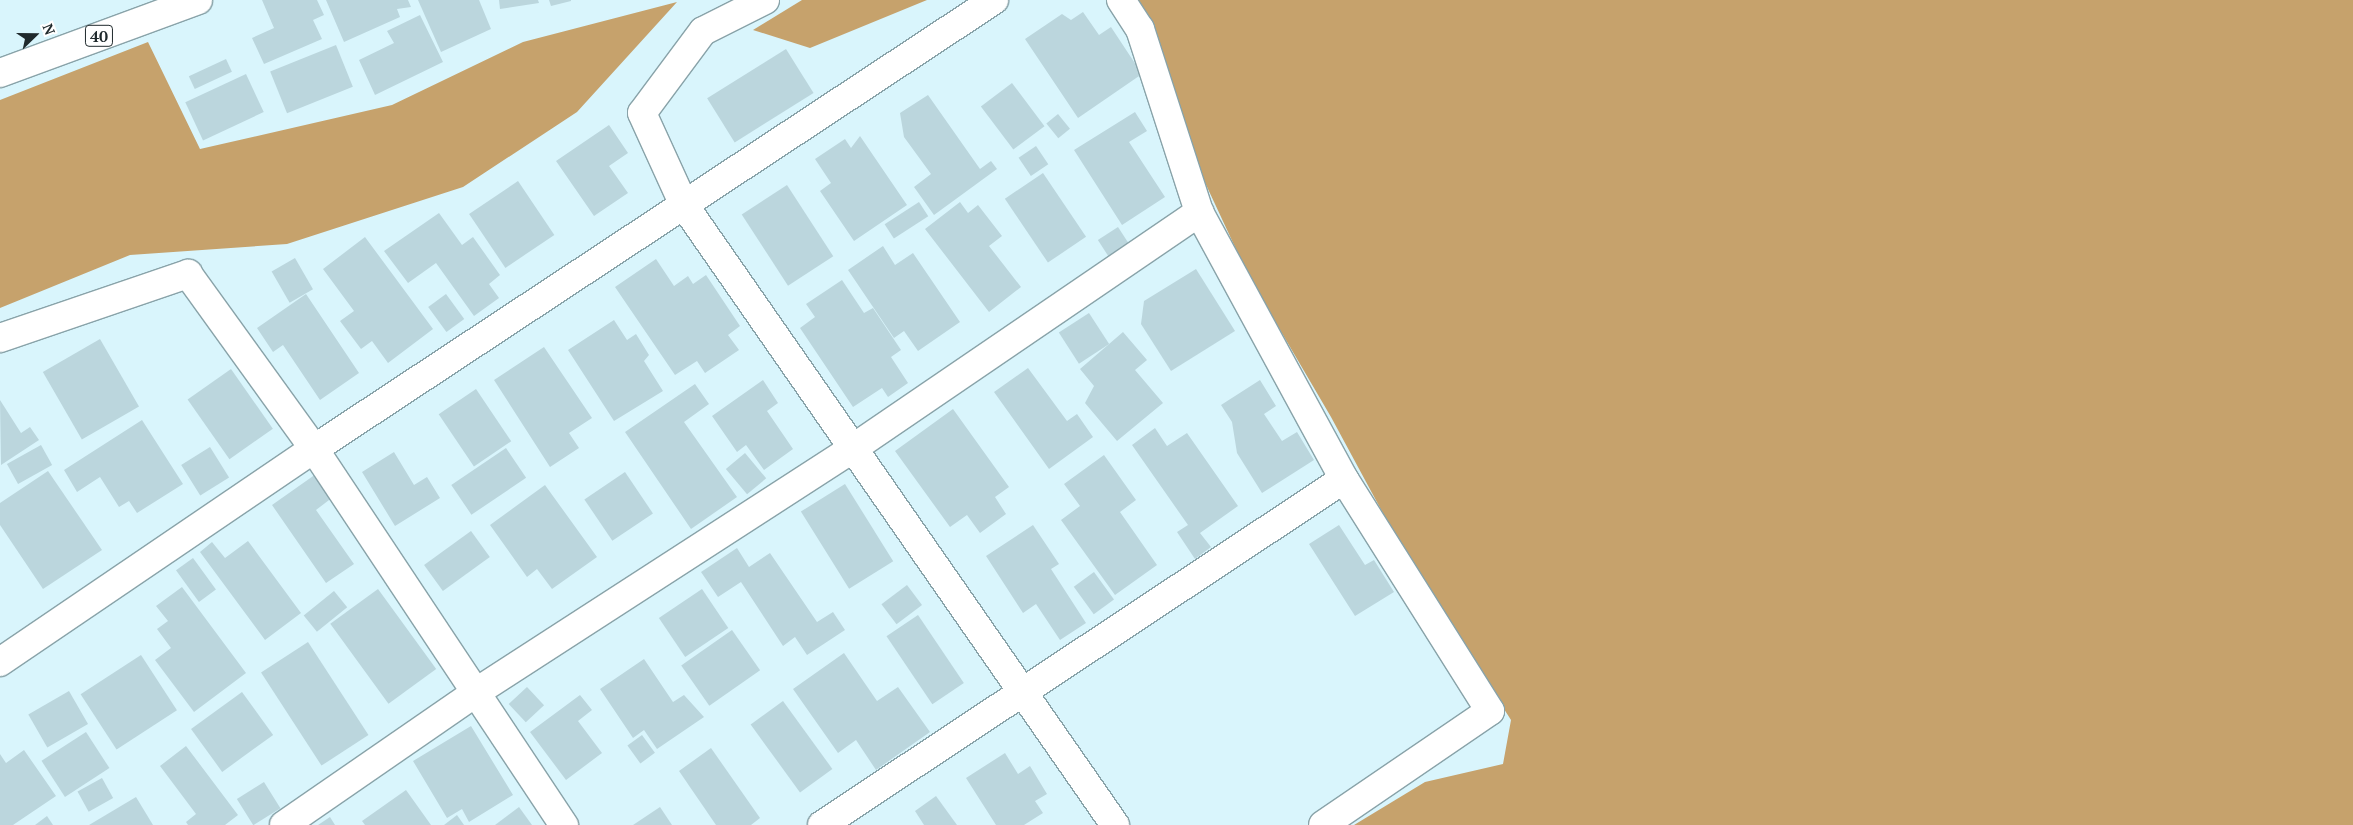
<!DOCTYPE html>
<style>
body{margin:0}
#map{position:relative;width:2353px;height:825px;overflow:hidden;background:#d9f5fc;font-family:"PT Serif",serif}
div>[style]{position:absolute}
.forest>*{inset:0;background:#c6a26c}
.building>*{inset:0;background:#bbd6dd;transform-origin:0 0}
.roads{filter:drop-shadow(1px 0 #89a3a9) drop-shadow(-1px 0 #89a3a9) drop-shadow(0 1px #89a3a9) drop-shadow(0 -1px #89a3a9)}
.street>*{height:28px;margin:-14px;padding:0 14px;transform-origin:14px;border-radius:14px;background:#fff}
.primary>*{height:28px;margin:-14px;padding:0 14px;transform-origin:14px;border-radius:14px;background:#fff}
span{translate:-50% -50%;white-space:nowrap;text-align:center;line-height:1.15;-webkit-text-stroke:4px #fff;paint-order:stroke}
.shield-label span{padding:1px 4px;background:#fff;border:1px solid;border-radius:4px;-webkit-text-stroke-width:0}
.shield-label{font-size:16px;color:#1f292c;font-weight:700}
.north{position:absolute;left:10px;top:10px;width:50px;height:50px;-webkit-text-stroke:4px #fff;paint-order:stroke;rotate:68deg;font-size:14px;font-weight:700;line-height:20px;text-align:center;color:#1f292c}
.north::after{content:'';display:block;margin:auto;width:18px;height:22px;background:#1f292c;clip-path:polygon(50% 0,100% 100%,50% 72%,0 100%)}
</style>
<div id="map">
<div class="forest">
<div style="clip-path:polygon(802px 0,927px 0,810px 48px,753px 30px)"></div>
<div style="clip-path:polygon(1129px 0,2353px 0,2353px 825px,1354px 825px,1425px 782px,1503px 764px,1511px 720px,1405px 554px,1331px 417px,1249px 277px,1201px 174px)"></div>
<div style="clip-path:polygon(677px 2px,577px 112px,463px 187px,287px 244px,130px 255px,0 308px,0 100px,148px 42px,200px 149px,392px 105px,523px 42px)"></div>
</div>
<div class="building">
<div style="clip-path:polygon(262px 0,317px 0,324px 15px,313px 20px,322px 39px,264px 64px,252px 38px,274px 28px)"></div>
<div style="clip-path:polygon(326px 0,408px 0,411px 7px,397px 9px,400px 17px,344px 42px)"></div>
<div style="clip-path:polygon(418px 0,479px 0,491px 29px,441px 52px)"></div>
<div style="clip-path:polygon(499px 0,538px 0,539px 3px,500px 9px)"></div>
<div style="clip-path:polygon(549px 0,571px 0,571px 1px,551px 6px)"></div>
<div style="clip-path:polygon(1083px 12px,1099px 35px,1111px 27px,1142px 74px,1078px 118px,1025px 39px,1062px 14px,1071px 20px)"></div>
<div style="clip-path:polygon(420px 15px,443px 62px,375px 95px,359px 60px,394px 43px,387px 31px)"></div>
<div style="left:336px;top:45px;width:45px;height:71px;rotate:68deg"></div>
<div style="left:786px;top:49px;width:52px;height:93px;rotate:58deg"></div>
<div style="left:226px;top:59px;width:14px;height:41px;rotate:65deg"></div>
<div style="left:246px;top:74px;width:42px;height:67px;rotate:65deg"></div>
<div style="left:1012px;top:83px;width:54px;height:39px;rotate:53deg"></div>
<div style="clip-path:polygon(928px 95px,980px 169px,991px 161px,997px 169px,934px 215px,914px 187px,931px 174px,904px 137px,900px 113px)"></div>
<div style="clip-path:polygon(1135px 112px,1147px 131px,1129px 142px,1165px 197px,1122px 225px,1074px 150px)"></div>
<div style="left:1058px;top:114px;width:19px;height:15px;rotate:51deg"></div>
<div style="clip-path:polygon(609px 125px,628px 153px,609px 166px,628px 193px,594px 216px,556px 161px)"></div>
<div style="clip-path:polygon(860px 136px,907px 205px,854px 241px,820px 191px,831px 183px,815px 159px,845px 139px,851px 148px)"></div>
<div style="left:1036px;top:146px;width:22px;height:21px;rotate:56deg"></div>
<div style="left:1043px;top:173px;width:77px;height:46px;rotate:56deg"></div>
<div style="left:518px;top:181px;width:65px;height:59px;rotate:56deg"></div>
<div style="left:787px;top:185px;width:85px;height:54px;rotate:57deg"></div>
<div style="left:919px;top:202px;width:17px;height:41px;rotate:57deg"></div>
<div style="clip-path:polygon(960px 202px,968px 213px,978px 205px,1002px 236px,989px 246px,1021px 287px,989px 312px,925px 229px)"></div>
<div style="clip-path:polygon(439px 213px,462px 245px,473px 237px,500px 275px,489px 284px,499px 298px,474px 316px,436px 263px,408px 283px,384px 251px)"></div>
<div style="left:1118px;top:227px;width:20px;height:24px;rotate:57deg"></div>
<div style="clip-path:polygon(365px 237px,433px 329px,388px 363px,372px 341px,361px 349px,340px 321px,354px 311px,323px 269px)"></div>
<div style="clip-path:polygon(883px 246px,895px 265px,913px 253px,960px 322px,918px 351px,904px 331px,894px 338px,848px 270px)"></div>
<div style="left:295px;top:258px;width:36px;height:27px;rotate:60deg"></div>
<div style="clip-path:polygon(656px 259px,674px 286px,688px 276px,693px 284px,706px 275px,740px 326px,728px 335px,739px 350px,705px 373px,697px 361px,675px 375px,615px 287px)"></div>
<div style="clip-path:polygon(1196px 269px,1235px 331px,1171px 371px,1141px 324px,1144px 301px)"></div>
<div style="clip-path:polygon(842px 280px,864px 313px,873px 308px,901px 350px,891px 357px,908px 383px,888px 397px,882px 388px,853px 407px,800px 328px,815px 317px,806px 304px)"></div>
<div style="clip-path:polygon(306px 294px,359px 373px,320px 400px,283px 345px,273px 352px,257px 328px)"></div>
<div style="left:446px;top:294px;width:31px;height:22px;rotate:54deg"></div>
<div style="left:1089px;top:313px;width:37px;height:36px;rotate:57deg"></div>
<div style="clip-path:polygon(614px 320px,627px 340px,636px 334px,649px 355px,644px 361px,663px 391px,614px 421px,568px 350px)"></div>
<div style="clip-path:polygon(1123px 332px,1147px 360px,1135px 370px,1163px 403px,1117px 441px,1085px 403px,1094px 386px,1080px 369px)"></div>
<div style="left:100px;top:339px;width:78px;height:66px;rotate:60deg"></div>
<div style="clip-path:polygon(544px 347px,592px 418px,569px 433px,579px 448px,550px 467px,494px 380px)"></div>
<div style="clip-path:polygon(1028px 368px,1067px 421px,1077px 414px,1093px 437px,1049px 469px,994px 392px)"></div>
<div style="left:231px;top:369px;width:73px;height:53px;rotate:55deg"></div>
<div style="clip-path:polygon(763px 380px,778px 403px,767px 411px,793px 449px,764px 470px,746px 445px,737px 452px,712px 416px)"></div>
<div style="clip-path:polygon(1260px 380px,1276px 406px,1264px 414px,1282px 441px,1297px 432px,1314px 460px,1262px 493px,1237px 453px,1232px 422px,1221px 405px)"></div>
<div style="clip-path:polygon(695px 384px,709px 404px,684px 422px,737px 497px,691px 529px,625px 432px)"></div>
<div style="left:476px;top:389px;width:63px;height:45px;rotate:56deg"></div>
<div style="clip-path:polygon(0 400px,21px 433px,30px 427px,39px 440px,1px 465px)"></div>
<div style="clip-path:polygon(953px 409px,1009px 487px,995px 497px,1006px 514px,980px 533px,967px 515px,950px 527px,895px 451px)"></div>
<div style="clip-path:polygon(142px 420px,183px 484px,137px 513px,129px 501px,119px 507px,100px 477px,77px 492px,64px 470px)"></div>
<div style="clip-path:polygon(1155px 428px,1167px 446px,1187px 433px,1238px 506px,1200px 533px,1211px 547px,1195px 559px,1177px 532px,1188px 525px,1132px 445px)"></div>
<div style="left:41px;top:445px;width:23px;height:39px;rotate:61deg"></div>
<div style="left:210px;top:447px;width:36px;height:34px;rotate:58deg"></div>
<div style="left:506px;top:448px;width:36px;height:66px;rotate:56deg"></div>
<div style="clip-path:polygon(394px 452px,414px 485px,427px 477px,440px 498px,395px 526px,362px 472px)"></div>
<div style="left:745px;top:453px;width:33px;height:25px;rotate:50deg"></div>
<div style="clip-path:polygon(1104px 455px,1136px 500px,1120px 512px,1157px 565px,1115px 595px,1061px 520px,1080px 506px,1064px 484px)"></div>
<div style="clip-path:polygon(48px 471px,102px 550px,43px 589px,0 525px,0 503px)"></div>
<div style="left:625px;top:472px;width:50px;height:49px;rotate:56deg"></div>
<div style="clip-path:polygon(316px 474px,333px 497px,316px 510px,354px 564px,326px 583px,272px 505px)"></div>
<div style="left:845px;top:484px;width:91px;height:52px;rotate:58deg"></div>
<div style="clip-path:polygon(545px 485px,597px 557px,552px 589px,537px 569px,527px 577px,490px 525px)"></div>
<div style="clip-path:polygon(1033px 525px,1059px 564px,1051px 569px,1086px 623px,1060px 640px,1036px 604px,1023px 613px,986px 556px)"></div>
<div style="clip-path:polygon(1339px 525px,1365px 565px,1374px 560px,1394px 592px,1355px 616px,1309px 544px)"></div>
<div style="left:471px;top:531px;width:32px;height:58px;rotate:54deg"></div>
<div style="clip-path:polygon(248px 541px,301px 613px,265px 640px,200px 552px,212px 542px,225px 558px)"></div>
<div style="clip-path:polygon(737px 548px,749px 567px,770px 553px,817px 622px,833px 612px,845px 630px,807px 655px,795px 637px,783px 646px,741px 582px,718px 597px,701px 572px)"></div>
<div style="left:193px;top:558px;width:39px;height:21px;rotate:54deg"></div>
<div style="left:1094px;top:572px;width:34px;height:25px;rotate:54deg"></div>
<div style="left:907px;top:585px;width:25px;height:32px;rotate:53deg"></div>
<div style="clip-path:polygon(182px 587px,246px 673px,194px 712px,155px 660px,171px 648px,157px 629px,168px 621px,156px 606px)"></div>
<div style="left:378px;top:589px;width:99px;height:59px;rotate:54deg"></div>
<div style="left:702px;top:589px;width:47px;height:52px;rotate:56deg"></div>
<div style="left:334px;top:591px;width:21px;height:39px;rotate:51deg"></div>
<div style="left:918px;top:615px;width:82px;height:38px;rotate:56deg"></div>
<div style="left:732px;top:630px;width:49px;height:62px;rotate:55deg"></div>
<div style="left:308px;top:642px;width:111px;height:56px;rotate:57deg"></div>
<div style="clip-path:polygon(844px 653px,877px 701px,898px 687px,930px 732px,876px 770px,856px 740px,838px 753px,793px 689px)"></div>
<div style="left:141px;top:655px;width:66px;height:72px;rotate:57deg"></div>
<div style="clip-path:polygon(644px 659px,673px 702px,684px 695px,704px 717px,657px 749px,644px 730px,633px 738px,600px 689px)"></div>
<div style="left:527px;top:687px;width:25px;height:25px;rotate:47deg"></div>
<div style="left:69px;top:691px;width:38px;height:47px;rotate:60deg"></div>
<div style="left:242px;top:692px;width:53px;height:63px;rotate:54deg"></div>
<div style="clip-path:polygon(580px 695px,592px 710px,578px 721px,602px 753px,566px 780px,530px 732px)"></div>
<div style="left:783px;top:701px;width:84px;height:40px;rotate:54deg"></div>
<div style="clip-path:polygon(471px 726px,513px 795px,469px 822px,462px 809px,447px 818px,413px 761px)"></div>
<div style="left:86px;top:732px;width:43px;height:53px;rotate:57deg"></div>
<div style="left:642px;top:735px;width:22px;height:18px;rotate:54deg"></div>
<div style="clip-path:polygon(186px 746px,238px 815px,225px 825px,188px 825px,186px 822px,196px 814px,160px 766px)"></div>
<div style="clip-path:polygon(711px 748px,760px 818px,751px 825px,716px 825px,679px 771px)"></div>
<div style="clip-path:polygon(24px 750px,56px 796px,13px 825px,0 825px,0 754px,6px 763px)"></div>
<div style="clip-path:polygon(1005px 753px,1018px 774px,1030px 766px,1047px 794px,1035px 801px,1043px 813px,1024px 825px,996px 825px,966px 778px)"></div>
<div style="left:102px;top:778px;width:23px;height:28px;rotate:61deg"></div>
<div style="left:264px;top:782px;width:31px;height:32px;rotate:58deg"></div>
<div style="clip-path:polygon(406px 790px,431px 825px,365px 825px,362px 821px)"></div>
<div style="clip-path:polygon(936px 796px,957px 825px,924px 825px,915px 811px)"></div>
<div style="clip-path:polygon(136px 797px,153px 825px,89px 825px)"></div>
<div style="clip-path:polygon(519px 807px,532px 825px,495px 825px)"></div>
<div style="clip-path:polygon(660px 807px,672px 825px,633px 825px)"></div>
<div style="clip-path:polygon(457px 815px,464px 825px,444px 825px)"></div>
<div style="clip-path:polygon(47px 816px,53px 825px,35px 825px)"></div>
<div style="clip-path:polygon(330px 817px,335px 825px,318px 825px)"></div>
</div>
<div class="roads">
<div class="street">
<div style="left:765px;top:0;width:69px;rotate:153.4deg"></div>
<div style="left:703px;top:31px;width:102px;rotate:126.6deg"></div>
<div style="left:642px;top:113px;width:101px;rotate:65.5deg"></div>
<div style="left:684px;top:205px;width:755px;rotate:55.19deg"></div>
<div style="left:1121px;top:0;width:35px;rotate:57deg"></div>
<div style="left:1140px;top:29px;width:192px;rotate:72.1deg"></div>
<div style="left:1199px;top:212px;width:304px;rotate:61.5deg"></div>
<div style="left:1344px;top:479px;width:274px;rotate:57.8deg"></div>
<div style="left:1490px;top:711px;width:202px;rotate:145.7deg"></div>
<div style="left:0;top:338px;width:199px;rotate:-18.8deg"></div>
<div style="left:188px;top:274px;width:216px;rotate:54.2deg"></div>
<div style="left:314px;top:449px;width:452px;rotate:56.4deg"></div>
<div style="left:0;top:662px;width:379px;rotate:-34.2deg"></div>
<div style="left:314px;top:449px;width:815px;rotate:-33.44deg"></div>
<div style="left:284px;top:825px;width:232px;rotate:-34.6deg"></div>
<div style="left:475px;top:693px;width:453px;rotate:-32.9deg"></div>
<div style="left:855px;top:447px;width:417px;rotate:-34.3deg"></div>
<div style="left:822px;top:825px;width:626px;rotate:-33.54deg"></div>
</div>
<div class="primary">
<div style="left:0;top:73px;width:211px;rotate:-20.2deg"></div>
</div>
</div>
<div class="shield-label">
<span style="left:99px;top:36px">40</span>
</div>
<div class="north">N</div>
</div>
